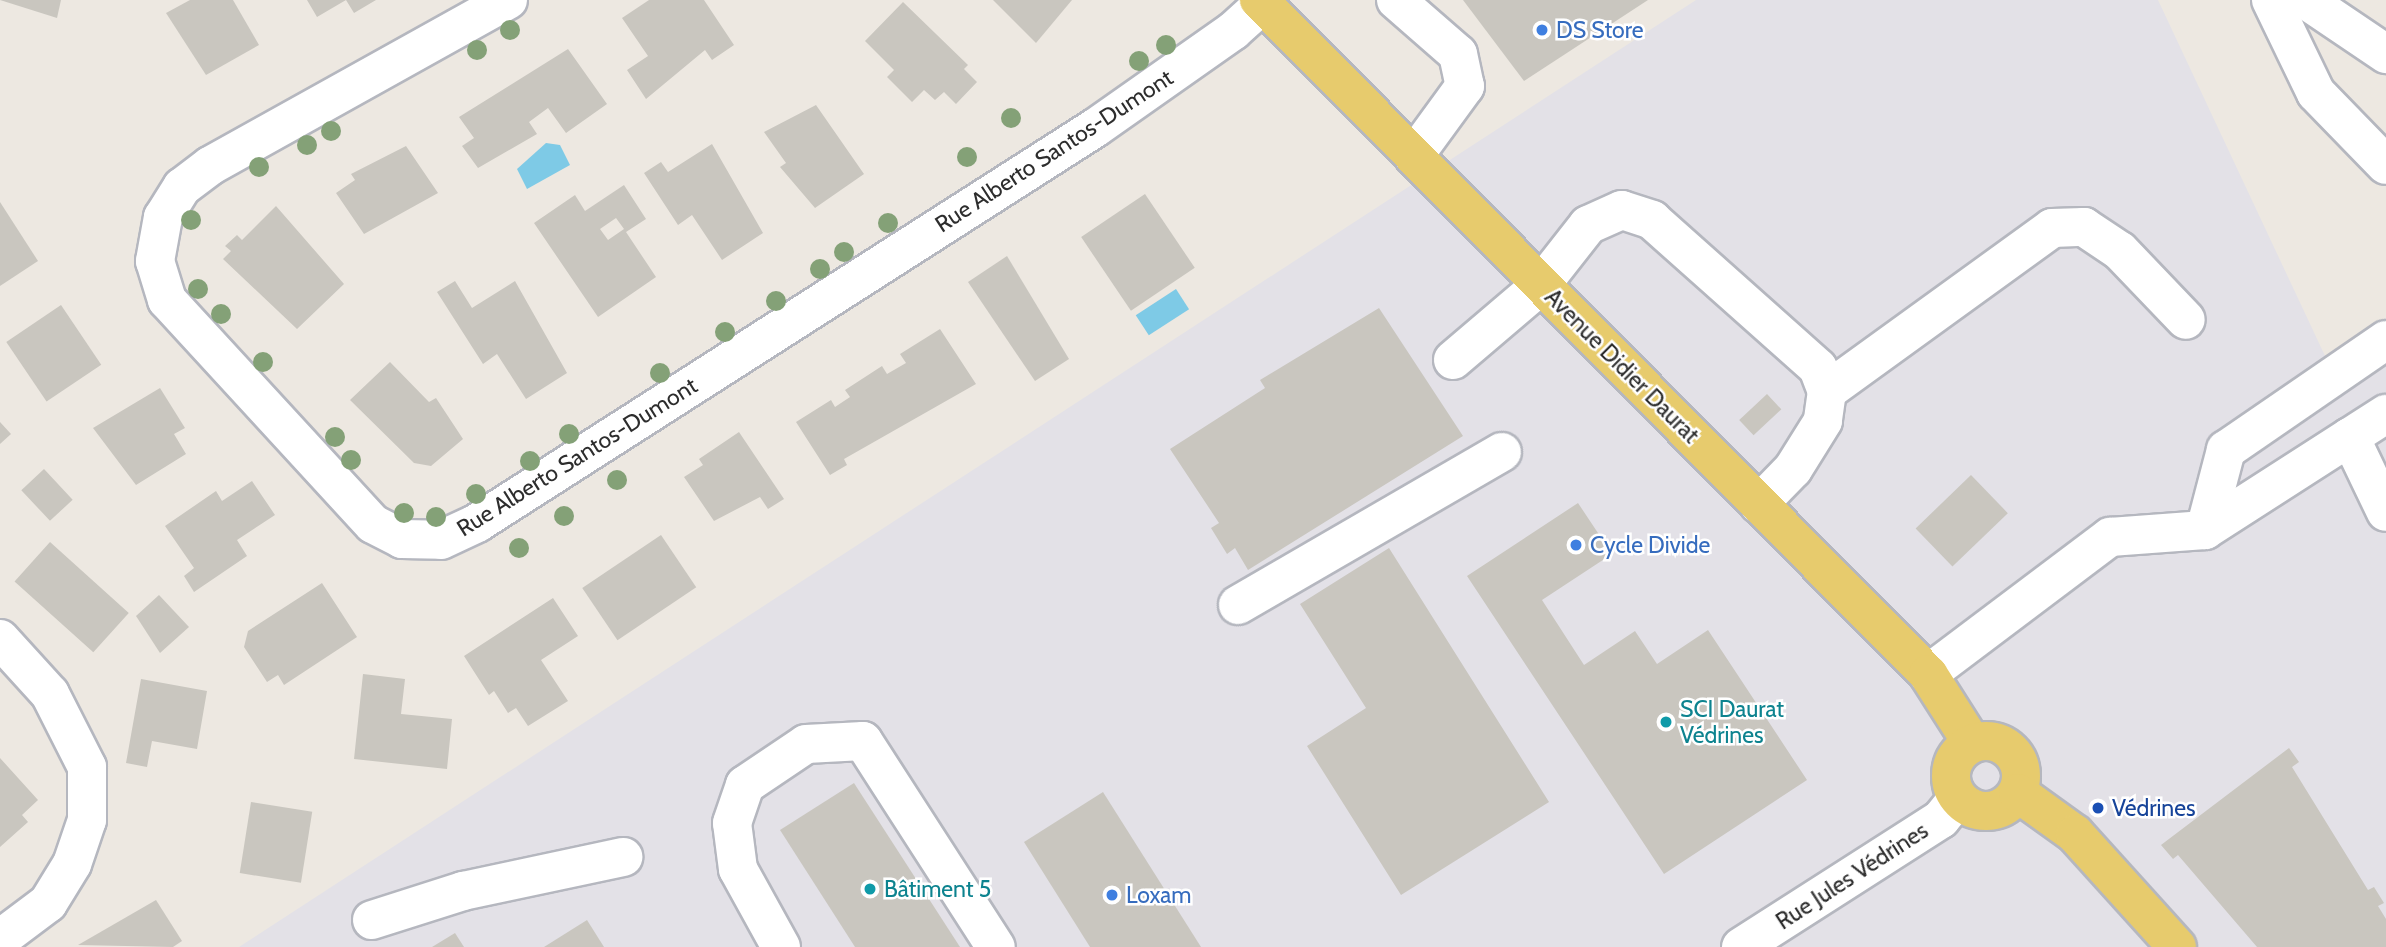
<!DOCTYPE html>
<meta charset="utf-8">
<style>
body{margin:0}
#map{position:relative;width:2386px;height:947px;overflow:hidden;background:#ede8e1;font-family:Cabin,sans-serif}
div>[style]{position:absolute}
.industrial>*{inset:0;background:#e3e1e7}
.water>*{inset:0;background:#7ecae6;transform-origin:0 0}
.building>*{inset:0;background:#c9c6bf;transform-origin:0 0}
.roads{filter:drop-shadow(2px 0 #b5b7bf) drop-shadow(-2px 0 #b5b7bf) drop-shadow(0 2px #b5b7bf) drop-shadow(0 -2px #b5b7bf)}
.minor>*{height:38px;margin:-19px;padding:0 19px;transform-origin:19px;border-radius:19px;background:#fff}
.major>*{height:38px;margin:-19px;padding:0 19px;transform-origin:19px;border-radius:19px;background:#e7cb6d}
.major>.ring{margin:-19px;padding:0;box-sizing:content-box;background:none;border:38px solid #e7cb6d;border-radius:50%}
.trees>*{width:20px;height:20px;margin:-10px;border-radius:50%;background:#84a177}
.dots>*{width:19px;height:19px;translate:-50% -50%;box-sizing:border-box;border:4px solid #fff;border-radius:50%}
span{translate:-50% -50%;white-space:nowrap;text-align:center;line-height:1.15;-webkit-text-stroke:5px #fff;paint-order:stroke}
.shop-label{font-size:23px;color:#366cbe}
.left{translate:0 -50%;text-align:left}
.street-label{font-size:23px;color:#2d2d2d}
.culture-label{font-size:23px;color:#0d838f}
.transit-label{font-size:23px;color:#164399}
</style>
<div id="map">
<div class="industrial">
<div style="clip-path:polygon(1696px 0,2158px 0,2326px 358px,2386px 318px,2386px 947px,239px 947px)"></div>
</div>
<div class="water">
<div style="clip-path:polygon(546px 143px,560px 145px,570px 165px,527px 189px,517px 169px)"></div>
<div style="left:1176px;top:289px;width:24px;height:48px;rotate:57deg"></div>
</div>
<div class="building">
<div style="clip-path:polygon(0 0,61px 0,57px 18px)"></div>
<div style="clip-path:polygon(190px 0,233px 0,259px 45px,206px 75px,166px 13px)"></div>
<div style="clip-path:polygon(307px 0,376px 0,354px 13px,346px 0,317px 17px)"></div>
<div style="clip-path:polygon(649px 0,704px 0,734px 45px,712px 60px,705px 50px,646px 99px,627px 70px,648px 56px,622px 18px)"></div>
<div style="clip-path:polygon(993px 0,1072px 0,1036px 43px)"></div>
<div style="clip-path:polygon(1463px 0,1648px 0,1524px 81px)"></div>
<div style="clip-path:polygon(903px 2px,968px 65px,964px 69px,977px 82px,956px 104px,944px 92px,935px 100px,924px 90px,912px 102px,887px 77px,894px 70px,865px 41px)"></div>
<div style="clip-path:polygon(568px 49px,607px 104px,566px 133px,548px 108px,529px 122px,537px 134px,478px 168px,462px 146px,474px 138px,459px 117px)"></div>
<div style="clip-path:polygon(816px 105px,864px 174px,815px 208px,780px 167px,786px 163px,764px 132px)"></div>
<div style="clip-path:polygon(712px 144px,763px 233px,722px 260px,692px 215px,678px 225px,644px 173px,661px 162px,668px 172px)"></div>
<div style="clip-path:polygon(406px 146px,438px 193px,364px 234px,336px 193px,355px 180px,351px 174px)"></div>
<div style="clip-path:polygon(evenodd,624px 185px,646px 219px,626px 232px,656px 277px,598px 317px,534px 223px,575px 195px,585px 211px,624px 185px,616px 218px,624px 229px,608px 240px,600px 229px,616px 218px)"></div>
<div style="left:1145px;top:194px;width:89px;height:77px;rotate:56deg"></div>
<div style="clip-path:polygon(0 202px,38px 261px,0 286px)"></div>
<div style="clip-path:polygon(276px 206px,344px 284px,297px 329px,223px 259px,231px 251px,225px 246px,237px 235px,242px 240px)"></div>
<div style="clip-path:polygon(1007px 256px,1069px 359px,1035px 381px,968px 282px)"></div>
<div style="clip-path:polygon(455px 281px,472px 308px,515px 281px,567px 373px,526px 399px,497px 354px,483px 364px,437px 292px)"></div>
<div style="left:61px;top:305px;width:72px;height:66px;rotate:56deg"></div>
<div style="clip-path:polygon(1379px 308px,1463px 436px,1248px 570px,1235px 548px,1227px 554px,1211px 528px,1219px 523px,1170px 449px,1265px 388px,1260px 380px)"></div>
<div style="clip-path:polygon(940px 329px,976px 384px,844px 459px,847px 465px,830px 475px,796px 422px,831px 400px,835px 407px,850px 397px,845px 390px,882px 366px,887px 374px,906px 363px,900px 354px)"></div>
<div style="clip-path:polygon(390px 362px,429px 402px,436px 398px,463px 439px,431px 466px,414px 463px,350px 400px)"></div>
<div style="clip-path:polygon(160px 388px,185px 428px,174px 434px,186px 454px,136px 485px,93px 428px)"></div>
<div style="left:1767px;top:394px;width:21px;height:38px;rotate:47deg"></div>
<div style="clip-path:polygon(0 422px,11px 434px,0 444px)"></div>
<div style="clip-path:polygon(739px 432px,784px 499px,768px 509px,760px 497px,714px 521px,684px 477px,703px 465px,699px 459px)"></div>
<div style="left:44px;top:469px;width:42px;height:31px;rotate:47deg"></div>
<div style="left:1971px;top:475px;width:53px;height:77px;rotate:46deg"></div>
<div style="clip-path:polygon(252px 481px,275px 515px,237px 540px,247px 556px,194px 592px,184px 576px,194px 568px,165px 526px,216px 491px,222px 501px)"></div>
<div style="clip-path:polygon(1578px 503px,1612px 554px,1542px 600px,1584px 665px,1635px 631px,1657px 664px,1708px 630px,1807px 780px,1664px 874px,1467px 576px)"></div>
<div style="left:661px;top:535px;width:63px;height:95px;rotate:56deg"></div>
<div style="left:50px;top:542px;width:106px;height:53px;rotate:42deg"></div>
<div style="clip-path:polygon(1389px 548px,1549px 802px,1401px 895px,1307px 746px,1366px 708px,1300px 604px)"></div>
<div style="clip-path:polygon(322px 583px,357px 637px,284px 685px,278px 675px,267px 682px,244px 647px,248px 631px)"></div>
<div style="clip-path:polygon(159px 595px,189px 627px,160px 653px,136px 616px)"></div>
<div style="clip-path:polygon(553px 598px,578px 636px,541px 660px,568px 701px,528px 726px,516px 708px,508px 713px,494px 691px,489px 695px,464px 656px)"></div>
<div style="clip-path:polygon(363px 674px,405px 679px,401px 714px,452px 719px,447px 769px,354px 759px)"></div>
<div style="clip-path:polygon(141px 679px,207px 691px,197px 749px,152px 741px,147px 767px,126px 763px)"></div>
<div style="clip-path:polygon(2289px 748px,2299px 762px,2292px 767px,2368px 890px,2374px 887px,2384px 903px,2378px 906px,2386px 919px,2386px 947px,2257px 947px,2178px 855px,2173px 859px,2161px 845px)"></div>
<div style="clip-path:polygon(0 758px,38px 800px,22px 815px,28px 822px,0 847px)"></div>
<div style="clip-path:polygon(854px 783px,960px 947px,855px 947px,780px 830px)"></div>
<div style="clip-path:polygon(1103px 792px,1201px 947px,1090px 947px,1024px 842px)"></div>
<div style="left:251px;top:802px;width:62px;height:72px;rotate:9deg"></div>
<div style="clip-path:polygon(156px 900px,182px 941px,173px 947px,78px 945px)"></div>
<div style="clip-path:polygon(587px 920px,604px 947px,544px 947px)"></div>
<div style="clip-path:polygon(455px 933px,464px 947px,432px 947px)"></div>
</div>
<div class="roads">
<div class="minor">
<div style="left:508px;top:0;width:341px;rotate:150.9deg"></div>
<div style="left:210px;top:166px;width:35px;rotate:143deg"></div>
<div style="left:182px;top:187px;width:36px;rotate:122deg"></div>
<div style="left:163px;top:217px;width:45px;rotate:100.3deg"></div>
<div style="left:155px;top:261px;width:41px;rotate:72.9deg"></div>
<div style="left:167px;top:300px;width:304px;rotate:47.4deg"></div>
<div style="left:373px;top:524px;width:33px;rotate:27deg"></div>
<div style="left:402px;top:539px;width:39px;rotate:1deg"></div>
<div style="left:441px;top:540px;width:40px;rotate:-25deg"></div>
<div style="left:477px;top:523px;width:733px;rotate:-32.59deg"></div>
<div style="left:1095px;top:128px;width:169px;rotate:-35.1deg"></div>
<div style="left:1233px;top:31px;width:40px;rotate:-42deg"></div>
<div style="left:1396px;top:0;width:82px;rotate:41.1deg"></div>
<div style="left:1458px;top:54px;width:33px;rotate:78deg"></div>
<div style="left:1465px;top:86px;width:87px;rotate:126.1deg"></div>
<div style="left:2271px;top:0;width:103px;rotate:64.2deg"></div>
<div style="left:2316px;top:93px;width:100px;rotate:45.8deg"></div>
<div style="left:2306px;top:0;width:97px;rotate:34deg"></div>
<div style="left:1453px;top:360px;width:116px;rotate:-40.4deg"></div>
<div style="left:1541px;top:285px;width:76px;rotate:-51.9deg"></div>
<div style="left:1588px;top:225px;width:37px;rotate:-24deg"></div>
<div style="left:1622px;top:210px;width:32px;rotate:18deg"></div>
<div style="left:1652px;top:220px;width:222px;rotate:41.7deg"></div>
<div style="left:1818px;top:368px;width:25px;rotate:69deg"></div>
<div style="left:1827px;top:391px;width:30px;rotate:98deg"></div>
<div style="left:1823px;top:421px;width:57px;rotate:122deg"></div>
<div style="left:1793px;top:469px;width:49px;rotate:134.2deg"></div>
<div style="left:1827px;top:391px;width:278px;rotate:-35.9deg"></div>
<div style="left:2052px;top:228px;width:32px;rotate:-2deg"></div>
<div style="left:2084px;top:227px;width:43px;rotate:33.7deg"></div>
<div style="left:2120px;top:251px;width:95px;rotate:46.3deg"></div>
<div style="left:2350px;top:437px;width:43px;rotate:-32.6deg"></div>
<div style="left:2205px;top:530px;width:83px;rotate:-75.3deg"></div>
<div style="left:2226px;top:450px;width:194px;rotate:-34.5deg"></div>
<div style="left:1238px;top:605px;width:305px;rotate:-30.1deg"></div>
<div style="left:0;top:639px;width:74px;rotate:47.7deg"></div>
<div style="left:50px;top:694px;width:82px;rotate:63.1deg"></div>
<div style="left:87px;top:767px;width:53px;rotate:90deg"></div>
<div style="left:87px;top:820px;width:46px;rotate:108.8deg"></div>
<div style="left:72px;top:864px;width:46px;rotate:121.6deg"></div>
<div style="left:48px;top:903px;width:60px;rotate:143.1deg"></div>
<div style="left:1928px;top:674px;width:228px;rotate:-37deg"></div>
<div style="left:2110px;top:537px;width:95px;rotate:-4.2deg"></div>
<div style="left:2205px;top:530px;width:172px;rotate:-32.7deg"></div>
<div style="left:2350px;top:437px;width:83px;rotate:64.4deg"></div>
<div style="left:372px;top:920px;width:96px;rotate:-17.7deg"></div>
<div style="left:463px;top:891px;width:164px;rotate:-12deg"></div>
<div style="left:781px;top:947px;width:89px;rotate:-118.9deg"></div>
<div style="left:738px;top:869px;width:46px;rotate:-97.4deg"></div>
<div style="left:732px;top:823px;width:40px;rotate:-71.1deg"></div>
<div style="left:745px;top:785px;width:73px;rotate:-33.9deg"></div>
<div style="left:806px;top:744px;width:57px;rotate:-3deg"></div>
<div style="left:863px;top:741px;width:245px;rotate:57.2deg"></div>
<div style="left:1741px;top:947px;width:237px;rotate:-32.6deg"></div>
<div style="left:1941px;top:819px;width:26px;rotate:-51deg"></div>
</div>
<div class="major">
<div style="left:1259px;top:0;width:950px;rotate:45.21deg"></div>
<div style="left:1928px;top:674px;width:82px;rotate:57.5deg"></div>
<div class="ring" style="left:1951px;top:741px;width:32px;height:32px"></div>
<div style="left:2018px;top:793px;width:70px;rotate:35.7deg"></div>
<div style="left:2075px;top:834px;width:152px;rotate:47.9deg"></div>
</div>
</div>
<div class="trees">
<div style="left:510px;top:30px"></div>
<div style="left:1166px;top:45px"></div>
<div style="left:477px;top:50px"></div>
<div style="left:1139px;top:61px"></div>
<div style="left:1011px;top:118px"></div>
<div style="left:331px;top:131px"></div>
<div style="left:307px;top:145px"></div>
<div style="left:967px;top:157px"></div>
<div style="left:259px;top:167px"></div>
<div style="left:191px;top:220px"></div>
<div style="left:888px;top:223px"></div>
<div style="left:844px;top:252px"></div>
<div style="left:820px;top:269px"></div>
<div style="left:198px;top:289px"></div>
<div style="left:776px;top:301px"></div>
<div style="left:221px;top:314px"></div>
<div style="left:725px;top:332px"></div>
<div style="left:263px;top:362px"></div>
<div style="left:660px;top:373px"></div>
<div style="left:569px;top:434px"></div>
<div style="left:335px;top:437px"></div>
<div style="left:351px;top:460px"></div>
<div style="left:530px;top:461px"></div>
<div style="left:617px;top:480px"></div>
<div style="left:476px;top:494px"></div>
<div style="left:404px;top:513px"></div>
<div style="left:564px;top:516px"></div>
<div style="left:436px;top:517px"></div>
<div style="left:519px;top:548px"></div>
</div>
<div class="dots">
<div style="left:1542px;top:30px;background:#3f7fe0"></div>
<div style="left:1576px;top:545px;background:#3f7fe0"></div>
<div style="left:1666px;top:722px;background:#0f9aa8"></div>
<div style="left:2098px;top:808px;background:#1a4fb4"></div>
<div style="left:870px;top:889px;background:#0f9aa8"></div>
<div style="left:1112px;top:895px;background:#3f7fe0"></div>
</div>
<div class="shop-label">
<span class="left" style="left:1556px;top:30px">DS Store</span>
<span class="left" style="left:1590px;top:545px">Cycle Divide</span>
<span class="left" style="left:1126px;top:895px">Loxam</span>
</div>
<div class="street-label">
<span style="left:1054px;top:151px;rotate:-33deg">Rue Alberto Santos-Dumont</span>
<span style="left:1622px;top:366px;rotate:45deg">Avenue Didier Daurat</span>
<span style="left:577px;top:457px;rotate:-32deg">Rue Alberto Santos-Dumont</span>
<span style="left:1852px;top:876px;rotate:-33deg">Rue Jules Védrines</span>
</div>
<div class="culture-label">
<span class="left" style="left:1680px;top:722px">SCI Daurat<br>Védrines</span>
<span class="left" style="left:884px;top:889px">Bâtiment 5</span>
</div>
<div class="transit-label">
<span class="left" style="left:2112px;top:808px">Védrines</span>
</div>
</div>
